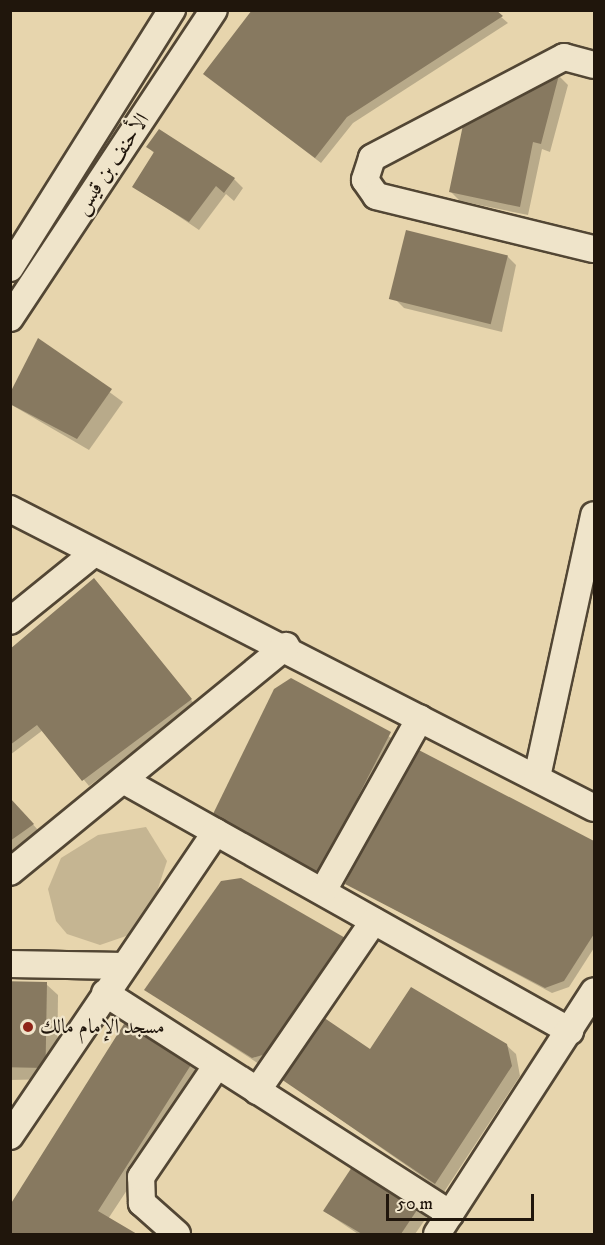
<!DOCTYPE html>
<meta charset="utf-8">
<style>
body{margin:0}
#map{position:relative;width:605px;height:1245px;overflow:hidden;background:#e7d5ad;font-family:"IM FELL DW Pica",Amiri,serif}
div>[style]{position:absolute}
.green>*{inset:0;background:#c5b592}
.shadow>*{inset:0;background:#0003;transform-origin:0 0}
.building>*{inset:0;background:#877960;transform-origin:0 0}
.roads{filter:drop-shadow(2px 0 #524634) drop-shadow(-2px 0 #524634) drop-shadow(0 2px #524634) drop-shadow(0 -2px #524634)}
.minor>*{height:26px;margin:-13px;padding:0 13px;transform-origin:13px;border-radius:13px;background:#efe4ca}
.dots>*{width:16px;height:16px;translate:-50% -50%;box-sizing:border-box;border:3px solid #efe4ca;border-radius:50%}
span{translate:-50% -50%;white-space:nowrap;text-align:center;line-height:1.15;-webkit-text-stroke:4.5px #efe4ca;paint-order:stroke}
.street-label{font-size:21px;color:#20160c}
.poi-label{font-size:21px;color:#20160c}
.left{translate:0 -50%;text-align:left}
.frame{position:absolute;inset:0;border:12px solid #20160c;pointer-events:none}
.scale{position:absolute;left:386px;top:1194px;width:148px;height:27px;box-sizing:border-box;border:3px solid #20160c;border-top:0;padding-left:8px;font-size:18px;line-height:21px;white-space:nowrap;color:#20160c;-webkit-text-stroke:4px #efe4ca;paint-order:stroke}
</style>
<div id="map">
<div class="green">
<div style="clip-path:polygon(146px 827px,167px 861px,152px 907px,132px 934px,100px 945px,67px 934px,56px 921px,48px 889px,61px 858px,98px 835px)"></div>
</div>
<div class="shadow">
<div style="clip-path:polygon(493px 10px,508px 23px,353px 123px,321px 163px,211px 79px)"></div>
<div style="clip-path:polygon(559px 76px,568px 85px,550px 152px,542px 149px,528px 215px,460px 201px,451px 192px)"></div>
<div style="clip-path:polygon(148px 147px,234px 179px,243px 188px,234px 201px,226px 194px,199px 230px,134px 186px,155px 154px)"></div>
<div style="clip-path:polygon(507px 256px,516px 265px,502px 332px,404px 308px,395px 299px)"></div>
<div style="clip-path:polygon(38px 340px,123px 402px,89px 450px,10px 404px)"></div>
<div style="clip-path:polygon(100px 586px,196px 706px,89px 786px,43px 730px,10px 755px,10px 650px)"></div>
<div style="left:291px;top:680px;width:129px;height:153px;rotate:30deg"></div>
<div style="clip-path:polygon(414px 749px,594px 843px,594px 948px,569px 987px,552px 993px,347px 884px)"></div>
<div style="clip-path:polygon(10px 799px,38px 830px,10px 852px)"></div>
<div style="clip-path:polygon(346px 940px,262px 1066px,146px 990px)"></div>
<div style="clip-path:polygon(46px 984px,58px 995px,57px 1079px,10px 1080px,10px 987px)"></div>
<div style="clip-path:polygon(129px 1018px,206px 1070px,108px 1219px,134px 1234px,10px 1234px,10px 1208px)"></div>
<div style="clip-path:polygon(506px 1045px,516px 1054px,520px 1076px,444px 1192px,283px 1079px,371px 1051px)"></div>
<div style="clip-path:polygon(355px 1166px,429px 1214px,415px 1234px,358px 1234px,324px 1211px)"></div>
</div>
<div class="building">
<div style="clip-path:polygon(252px 10px,496px 10px,503px 16px,347px 117px,315px 158px,203px 74px)"></div>
<div style="clip-path:polygon(549px 73px,559px 75px,541px 144px,533px 142px,520px 207px,449px 192px,463px 125px)"></div>
<div style="clip-path:polygon(159px 129px,235px 178px,224px 193px,216px 186px,189px 222px,132px 187px,154px 152px,146px 147px)"></div>
<div style="left:406px;top:230px;width:105px;height:71px;rotate:14deg"></div>
<div style="clip-path:polygon(38px 338px,112px 389px,77px 439px,10px 404px,10px 393px)"></div>
<div style="clip-path:polygon(94px 578px,192px 699px,82px 781px,37px 725px,10px 745px,10px 649px)"></div>
<div style="clip-path:polygon(291px 678px,391px 732px,319px 873px,213px 814px,274px 689px)"></div>
<div style="clip-path:polygon(413px 747px,594px 841px,594px 934px,564px 981px,545px 988px,345px 884px)"></div>
<div style="clip-path:polygon(10px 798px,34px 824px,10px 841px)"></div>
<div style="clip-path:polygon(241px 878px,347px 939px,266px 1054px,252px 1058px,144px 990px,221px 881px)"></div>
<div style="left:47px;top:982px;width:86px;height:37px;rotate:91deg"></div>
<div style="clip-path:polygon(411px 987px,507px 1044px,512px 1066px,435px 1184px,281px 1079px,320px 1015px,370px 1049px)"></div>
<div style="clip-path:polygon(129px 1016px,196px 1057px,98px 1211px,137px 1234px,10px 1234px,10px 1205px)"></div>
<div style="clip-path:polygon(354px 1164px,421px 1204px,401px 1234px,362px 1234px,323px 1211px)"></div>
</div>
<div class="roads">
<div class="minor">
<div style="left:594px;top:65px;width:31px;rotate:-165deg"></div>
<div style="left:564px;top:57px;width:217px;rotate:152.3deg"></div>
<div style="left:372px;top:158px;width:23px;rotate:108deg"></div>
<div style="left:365px;top:180px;width:19px;rotate:55deg"></div>
<div style="left:376px;top:196px;width:224px;rotate:13.7deg"></div>
<div style="left:10px;top:268px;width:305px;rotate:-57.9deg"></div>
<div style="left:10px;top:318px;width:369px;rotate:-56.5deg"></div>
<div style="left:10px;top:509px;width:656px;rotate:27.11deg"></div>
<div style="left:10px;top:621px;width:108px;rotate:-39deg"></div>
<div style="left:537px;top:777px;width:268px;rotate:-77.7deg"></div>
<div style="left:123px;top:780px;width:513px;rotate:29.32deg"></div>
<div style="left:10px;top:872px;width:357px;rotate:-39.3deg"></div>
<div style="left:323px;top:891px;width:198px;rotate:-60.7deg"></div>
<div style="left:10px;top:964px;width:114px;rotate:1deg"></div>
<div style="left:105px;top:993px;width:410px;rotate:32.6deg"></div>
<div style="left:257px;top:1091px;width:206px;rotate:-55.5deg"></div>
<div style="left:10px;top:1136px;width:367px;rotate:-55.9deg"></div>
<div style="left:177px;top:1234px;width:47px;rotate:-138.5deg"></div>
<div style="left:142px;top:1203px;width:26px;rotate:-92deg"></div>
<div style="left:141px;top:1177px;width:135px;rotate:-55.8deg"></div>
<div style="left:437px;top:1234px;width:289px;rotate:-57.1deg"></div>
</div>
</div>
<div class="dots">
<div style="left:28px;top:1027px;background:#8f2418"></div>
</div>
<div class="street-label">
<span style="left:112px;top:164px;rotate:-56deg">الأحنف بن قيس</span>
</div>
<div class="poi-label">
<span class="left" style="left:40px;top:1027px">مسجد الإمام مالك</span>
</div>
<div class="frame"></div>
<div class="scale">50 m</div>
</div>
